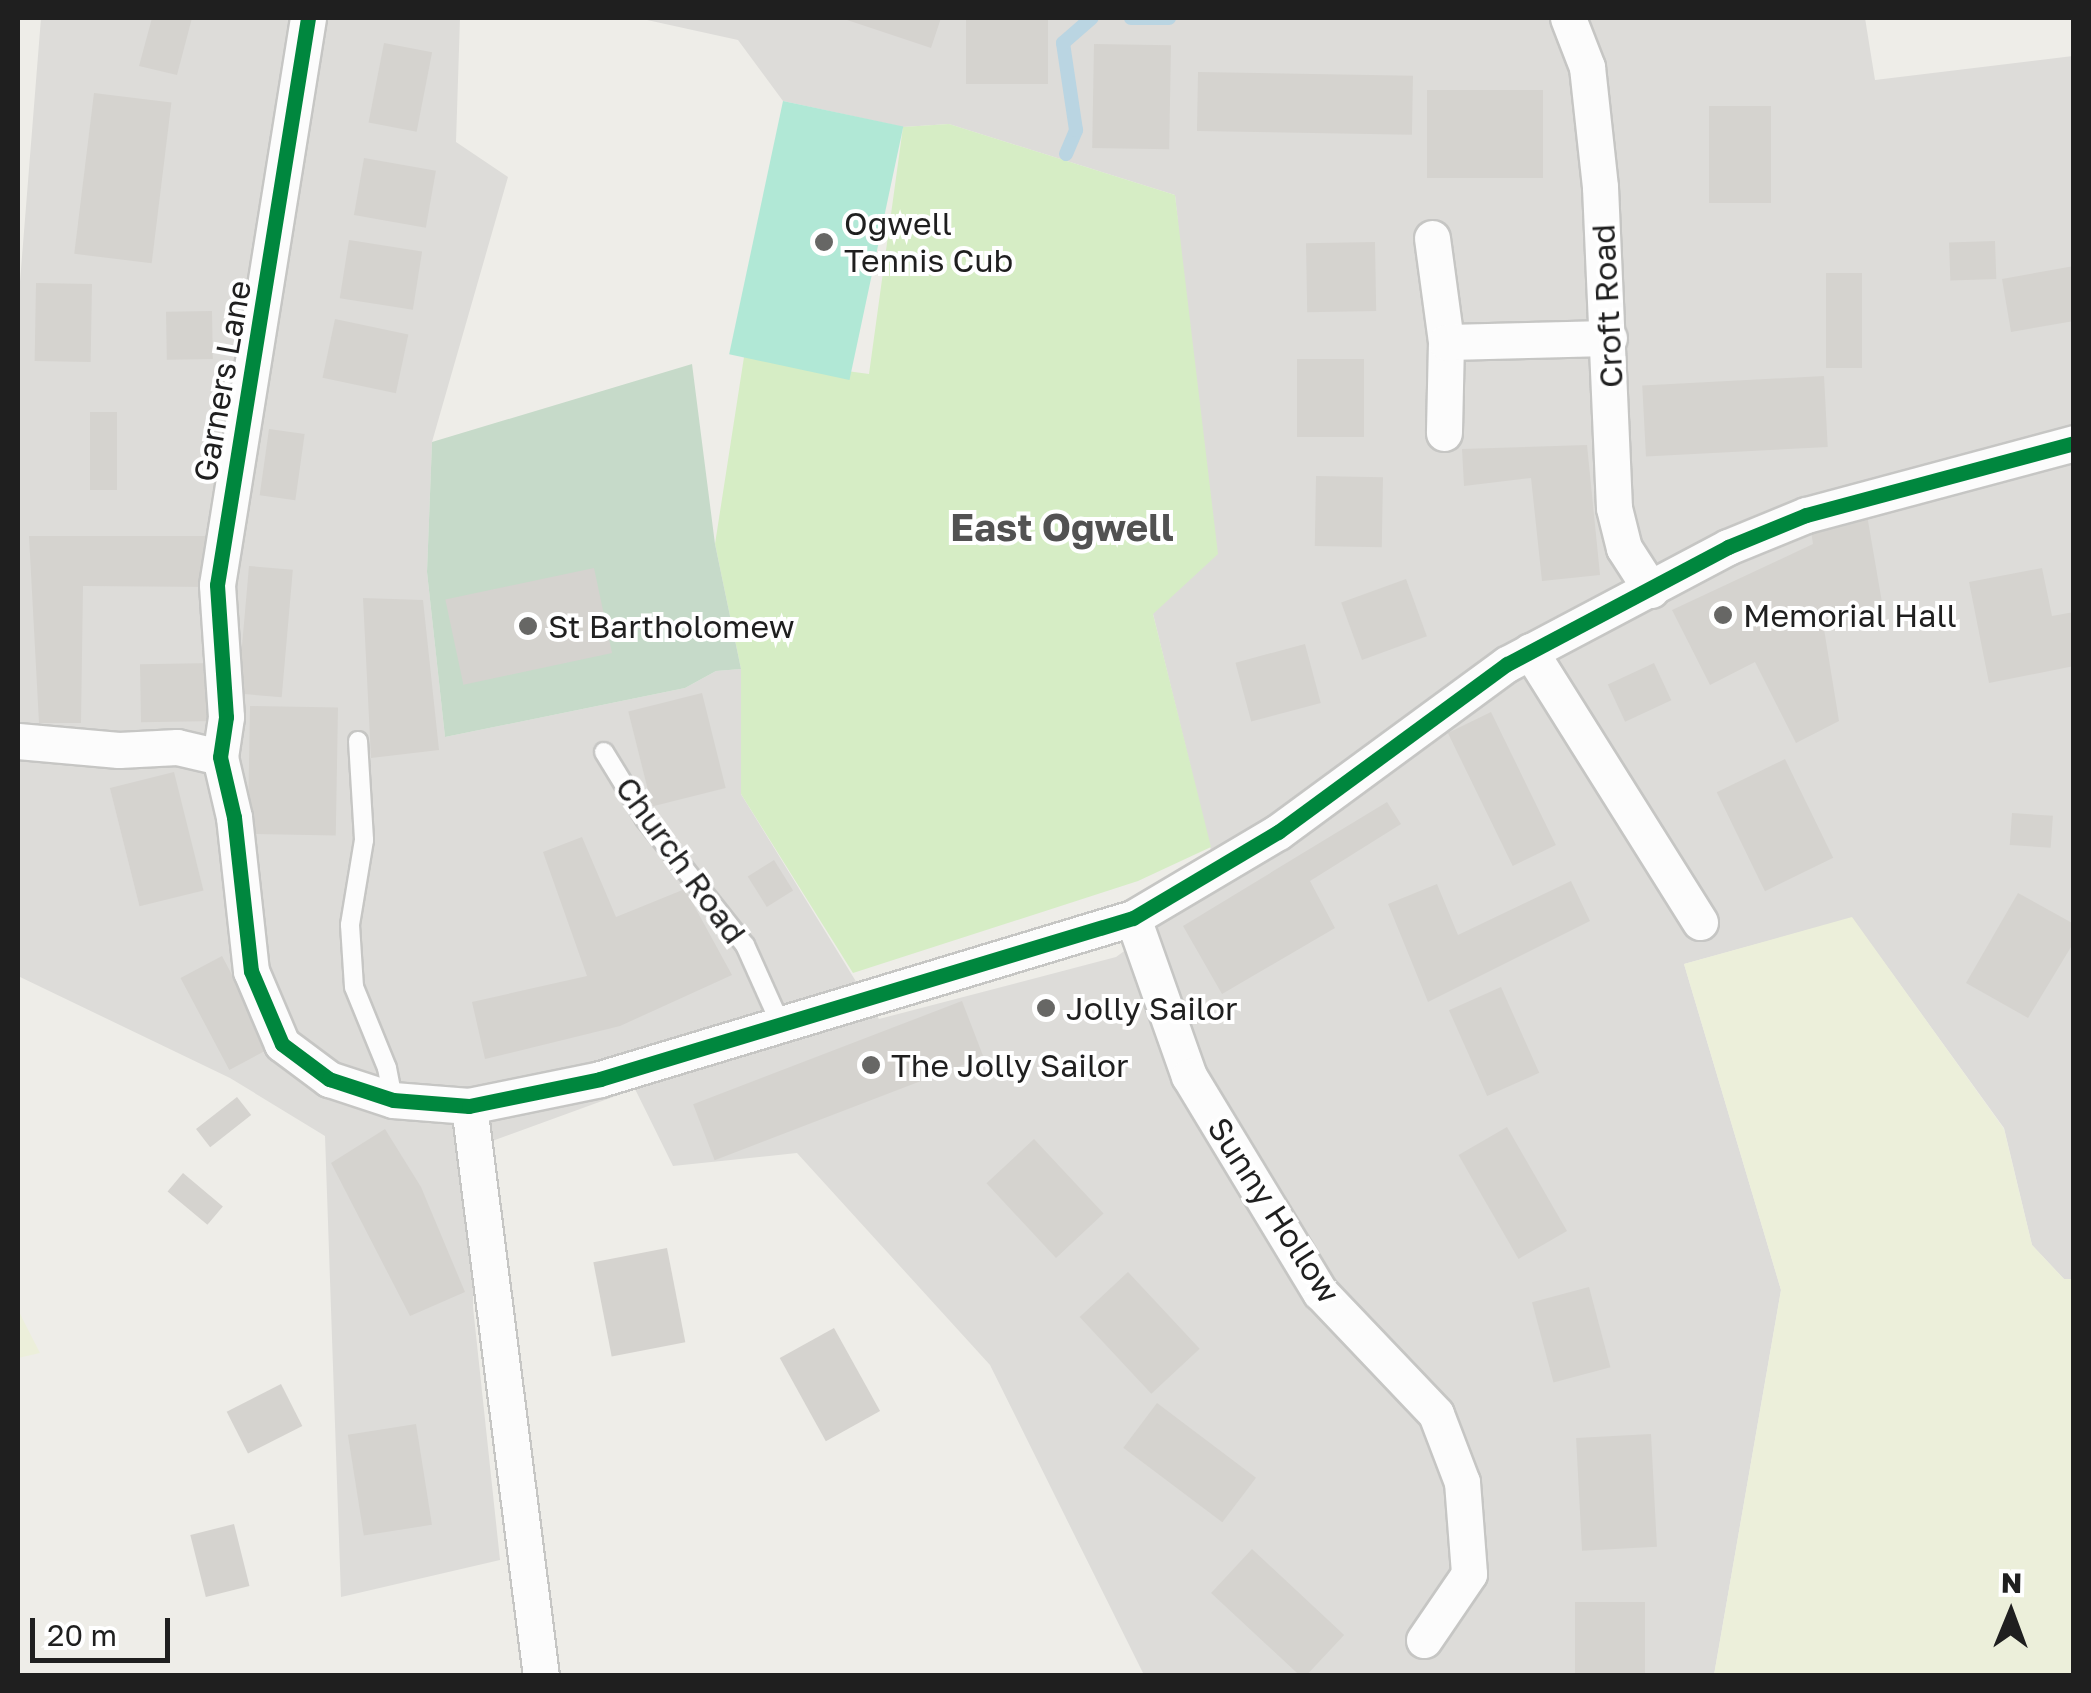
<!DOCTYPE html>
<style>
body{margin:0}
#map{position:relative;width:2091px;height:1693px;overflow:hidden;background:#eeede8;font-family:"Golos Text",sans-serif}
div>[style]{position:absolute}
.residential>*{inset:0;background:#dddcd9}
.farmland>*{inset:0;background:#ecefda}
.grass>*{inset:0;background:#d6edc5}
.cemetery>*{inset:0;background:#c6dac9}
.pitch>*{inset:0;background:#b1e8d6;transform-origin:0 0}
.stream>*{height:14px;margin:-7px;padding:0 7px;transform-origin:7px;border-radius:7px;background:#bad5e2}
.building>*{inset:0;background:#d5d3cf;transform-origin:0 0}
.roads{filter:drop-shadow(2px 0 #c6c6c4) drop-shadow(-2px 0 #c6c6c4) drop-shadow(0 2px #c6c6c4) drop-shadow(0 -2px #c6c6c4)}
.lane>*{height:18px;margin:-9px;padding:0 9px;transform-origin:9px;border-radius:9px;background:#fcfcfc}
.street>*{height:35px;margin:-17.5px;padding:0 17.5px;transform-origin:17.5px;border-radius:17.5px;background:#fcfcfc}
.cycleway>*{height:15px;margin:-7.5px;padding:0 7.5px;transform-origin:7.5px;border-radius:7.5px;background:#00873e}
.dots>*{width:28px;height:28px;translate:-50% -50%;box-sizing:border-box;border:5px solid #fff;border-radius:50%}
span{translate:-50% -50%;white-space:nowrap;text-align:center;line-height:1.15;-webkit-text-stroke:8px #fff;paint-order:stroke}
.poi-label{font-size:32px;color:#1f1f1f}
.left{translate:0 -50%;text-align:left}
.street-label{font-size:32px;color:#1f1f1f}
.quarter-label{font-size:38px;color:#525252;font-weight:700}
.frame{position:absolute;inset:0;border:20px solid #1f1f1f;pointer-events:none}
.north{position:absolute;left:1961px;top:1563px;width:100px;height:100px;-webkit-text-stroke:8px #fff;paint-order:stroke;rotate:1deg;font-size:28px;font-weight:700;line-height:40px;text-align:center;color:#1f1f1f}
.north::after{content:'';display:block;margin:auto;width:35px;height:45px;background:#1f1f1f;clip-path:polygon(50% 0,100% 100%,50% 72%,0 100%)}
.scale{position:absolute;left:30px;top:1618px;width:140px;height:45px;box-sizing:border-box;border:5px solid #1f1f1f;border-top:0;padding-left:12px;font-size:30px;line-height:35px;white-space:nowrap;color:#1f1f1f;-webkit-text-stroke:8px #fff;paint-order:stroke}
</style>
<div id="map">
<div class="residential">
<div style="clip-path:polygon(41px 18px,460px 18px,456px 142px,508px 177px,432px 442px,427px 572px,445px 737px,685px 688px,716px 671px,741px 669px,741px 794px,879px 1019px,1116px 957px,1219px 883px,1153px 614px,1188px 322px,1175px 195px,949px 124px,903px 127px,783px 101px,738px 40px,638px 18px,1865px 18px,1875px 80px,2073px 56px,2073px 1279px,2064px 1279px,2032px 1245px,2004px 1128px,1852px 918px,1684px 964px,1781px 1290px,1714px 1675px,1144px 1675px,990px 1365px,797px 1153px,673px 1166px,635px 1089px,473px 1148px,473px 1307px,500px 1560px,341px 1597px,325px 1136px,230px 1078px,18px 976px,18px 307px)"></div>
</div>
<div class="farmland">
<div style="clip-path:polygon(1852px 917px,2004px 1129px,2032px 1245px,2064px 1279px,2073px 1279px,2073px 1675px,1714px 1675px,1781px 1290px,1684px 964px)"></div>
<div style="clip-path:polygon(18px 1310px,40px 1353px,18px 1358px)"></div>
</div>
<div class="grass">
<div style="clip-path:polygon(949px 124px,1175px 195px,1218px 554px,1153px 614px,1211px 847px,1138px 881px,853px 973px,741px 794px,741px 669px,715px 544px,744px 357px,869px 374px,903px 127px)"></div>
</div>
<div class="cemetery">
<div style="clip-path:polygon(692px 364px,715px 544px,741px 669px,716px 671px,685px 688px,445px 737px,427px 572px,432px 442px)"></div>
</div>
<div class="pitch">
<div style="left:783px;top:101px;width:123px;height:259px;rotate:12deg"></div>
</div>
<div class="stream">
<div style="left:1131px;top:18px;width:38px"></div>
<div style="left:1066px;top:154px;width:26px;rotate:-67deg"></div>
<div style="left:1076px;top:130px;width:88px;rotate:-98.5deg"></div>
<div style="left:1063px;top:43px;width:38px;rotate:-41deg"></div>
</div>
<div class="building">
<div style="clip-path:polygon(152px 18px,192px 18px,177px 75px,139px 66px)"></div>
<div style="clip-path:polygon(841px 18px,941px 18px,931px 48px)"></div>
<div style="left:966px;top:18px;width:82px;height:66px"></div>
<div style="left:384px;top:43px;width:49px;height:81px;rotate:11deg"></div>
<div style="left:1094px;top:44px;width:77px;height:104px;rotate:1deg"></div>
<div style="left:1198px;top:72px;width:215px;height:59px;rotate:1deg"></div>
<div style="left:1427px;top:90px;width:116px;height:88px"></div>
<div style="left:94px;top:93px;width:78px;height:162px;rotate:7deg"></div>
<div style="left:1709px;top:106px;width:62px;height:97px"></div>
<div style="left:364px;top:158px;width:73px;height:58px;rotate:10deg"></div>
<div style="left:349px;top:240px;width:74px;height:59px;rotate:9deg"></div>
<div style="left:1995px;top:241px;width:38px;height:46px;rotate:88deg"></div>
<div style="left:1375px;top:242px;width:69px;height:69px;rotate:89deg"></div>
<div style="clip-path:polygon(2074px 266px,2074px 321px,2011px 332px,2002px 279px)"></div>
<div style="left:1826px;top:273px;width:36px;height:95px"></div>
<div style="left:36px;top:283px;width:56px;height:78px;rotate:1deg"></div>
<div style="left:212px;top:311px;width:48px;height:46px;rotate:89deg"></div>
<div style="left:335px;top:319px;width:75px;height:60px;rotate:12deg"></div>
<div style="left:1297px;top:359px;width:67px;height:78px"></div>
<div style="left:1824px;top:376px;width:71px;height:182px;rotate:87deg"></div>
<div style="left:90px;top:412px;width:27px;height:78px"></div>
<div style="left:269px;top:429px;width:36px;height:67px;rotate:8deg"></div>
<div style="clip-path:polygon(1587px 445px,1600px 575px,1542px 581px,1531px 478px,1464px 486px,1462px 449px)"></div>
<div style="left:1316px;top:476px;width:67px;height:70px;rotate:1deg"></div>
<div style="clip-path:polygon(1867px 515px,1885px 620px,1824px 629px,1839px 721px,1796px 743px,1755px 662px,1710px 685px,1672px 610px,1813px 544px,1810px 525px)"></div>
<div style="clip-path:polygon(29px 536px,213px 536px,212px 587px,83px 586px,81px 723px,39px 723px)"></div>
<div style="left:249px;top:566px;width:44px;height:128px;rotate:5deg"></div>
<div style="left:594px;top:568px;width:87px;height:152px;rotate:78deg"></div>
<div style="clip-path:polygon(2042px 568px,2052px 616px,2074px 612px,2074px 666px,1989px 683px,1969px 582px)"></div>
<div style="left:1406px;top:579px;width:61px;height:69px;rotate:70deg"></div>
<div style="clip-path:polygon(363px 598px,423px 600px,439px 750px,371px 758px)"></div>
<div style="left:1305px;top:644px;width:61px;height:72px;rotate:75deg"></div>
<div style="left:215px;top:663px;width:58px;height:75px;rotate:89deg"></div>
<div style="left:1654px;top:663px;width:41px;height:51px;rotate:65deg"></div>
<div style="left:702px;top:693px;width:98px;height:76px;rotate:76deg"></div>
<div style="left:250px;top:706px;width:88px;height:128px;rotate:1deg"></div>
<div style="left:1491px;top:712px;width:148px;height:48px;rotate:64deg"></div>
<div style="left:1785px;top:759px;width:110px;height:76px;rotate:64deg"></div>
<div style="left:174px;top:772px;width:122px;height:66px;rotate:76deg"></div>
<div style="clip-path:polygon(1387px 802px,1401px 824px,1310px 881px,1335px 928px,1222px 994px,1183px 926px)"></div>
<div style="left:2012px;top:813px;width:41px;height:32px;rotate:4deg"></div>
<div style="clip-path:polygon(582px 837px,616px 917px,685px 889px,732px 975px,620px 1026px,485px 1059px,472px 1002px,587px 976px,543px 852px)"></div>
<div style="left:774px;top:860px;width:36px;height:31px;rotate:58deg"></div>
<div style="clip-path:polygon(1571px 881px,1590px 921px,1428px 1002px,1388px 904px,1437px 884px,1458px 935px)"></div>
<div style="clip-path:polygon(2018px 893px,2074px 924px,2074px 942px,2028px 1018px,1966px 983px)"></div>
<div style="left:222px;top:956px;width:104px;height:47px;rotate:62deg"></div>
<div style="left:1501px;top:987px;width:94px;height:57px;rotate:66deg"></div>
<div style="left:962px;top:1001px;width:60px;height:288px;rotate:69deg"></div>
<div style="left:237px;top:1097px;width:23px;height:52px;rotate:52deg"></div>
<div style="left:1507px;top:1127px;width:120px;height:56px;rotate:60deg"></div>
<div style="clip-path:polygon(385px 1129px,421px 1187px,465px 1292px,410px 1316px,331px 1163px)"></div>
<div style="left:1034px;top:1139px;width:102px;height:65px;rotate:47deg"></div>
<div style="left:183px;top:1173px;width:52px;height:24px;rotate:40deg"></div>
<div style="left:667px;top:1248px;width:96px;height:75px;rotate:79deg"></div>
<div style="left:1128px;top:1272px;width:105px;height:66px;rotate:47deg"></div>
<div style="left:1589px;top:1287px;width:83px;height:59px;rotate:75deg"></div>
<div style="left:834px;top:1328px;width:95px;height:62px;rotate:61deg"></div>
<div style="left:281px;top:1384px;width:47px;height:61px;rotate:63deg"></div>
<div style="left:1157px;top:1403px;width:124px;height:56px;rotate:37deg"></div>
<div style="left:416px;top:1424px;width:102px;height:69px;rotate:81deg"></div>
<div style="left:1651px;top:1434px;width:113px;height:75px;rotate:87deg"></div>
<div style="left:234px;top:1524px;width:64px;height:45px;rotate:76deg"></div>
<div style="left:1252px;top:1549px;width:126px;height:60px;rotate:43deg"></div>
<div style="left:1575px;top:1602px;width:70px;height:74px"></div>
</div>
<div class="roads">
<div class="lane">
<div style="left:358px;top:741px;width:99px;rotate:86.5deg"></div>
<div style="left:364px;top:840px;width:86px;rotate:99.4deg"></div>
<div style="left:350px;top:925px;width:62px;rotate:86.3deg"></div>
<div style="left:354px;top:987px;width:87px;rotate:67.8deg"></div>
<div style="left:387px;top:1068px;width:33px;rotate:79deg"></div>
<div style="left:604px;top:752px;width:79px;rotate:58.5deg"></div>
<div style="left:645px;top:819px;width:161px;rotate:51.6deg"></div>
<div style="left:745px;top:945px;width:88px;rotate:65.8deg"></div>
</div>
<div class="street">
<div style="left:308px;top:18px;width:574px;rotate:99.12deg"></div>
<div style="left:217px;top:585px;width:132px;rotate:86.1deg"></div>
<div style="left:226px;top:717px;width:40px;rotate:98.5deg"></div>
<div style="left:220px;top:757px;width:62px;rotate:76.9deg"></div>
<div style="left:234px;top:817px;width:155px;rotate:83.7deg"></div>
<div style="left:251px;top:971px;width:79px;rotate:67deg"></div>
<div style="left:282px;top:1044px;width:59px;rotate:36.7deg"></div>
<div style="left:329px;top:1079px;width:67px;rotate:18.2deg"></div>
<div style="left:393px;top:1100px;width:76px;rotate:4.5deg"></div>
<div style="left:469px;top:1106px;width:134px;rotate:-11.6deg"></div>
<div style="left:600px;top:1079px;width:557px;rotate:-16.81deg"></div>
<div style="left:1133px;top:918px;width:169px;rotate:-30.7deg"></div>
<div style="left:1278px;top:832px;width:284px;rotate:-36.3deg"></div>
<div style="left:1507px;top:664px;width:250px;rotate:-27.9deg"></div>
<div style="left:1728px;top:547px;width:84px;rotate:-22.3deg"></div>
<div style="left:1806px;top:515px;width:278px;rotate:-15deg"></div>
<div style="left:1568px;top:18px;width:53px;rotate:68.8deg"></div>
<div style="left:1587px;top:67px;width:121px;rotate:83.8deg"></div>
<div style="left:1600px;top:187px;width:321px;rotate:87.5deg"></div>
<div style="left:1614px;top:508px;width:41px;rotate:76deg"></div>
<div style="left:1624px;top:548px;width:50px;rotate:57.3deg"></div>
<div style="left:1432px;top:238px;width:105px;rotate:82.3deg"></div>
<div style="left:1446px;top:342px;width:91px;rotate:91.3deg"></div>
<div style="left:1446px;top:342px;width:163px;rotate:-1.4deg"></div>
<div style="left:1530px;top:651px;width:320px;rotate:57.9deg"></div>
<div style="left:18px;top:741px;width:101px;rotate:5.1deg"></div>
<div style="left:119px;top:750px;width:58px;rotate:-3deg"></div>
<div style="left:177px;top:747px;width:44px;rotate:13.1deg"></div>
<div style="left:1133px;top:918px;width:168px;rotate:70.5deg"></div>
<div style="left:1189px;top:1076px;width:253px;rotate:58.8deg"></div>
<div style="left:1320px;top:1292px;width:168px;rotate:46.4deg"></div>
<div style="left:1436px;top:1414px;width:73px;rotate:69.1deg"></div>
<div style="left:1462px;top:1482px;width:92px;rotate:85.6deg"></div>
<div style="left:1469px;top:1574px;width:80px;rotate:124.3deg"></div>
<div style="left:469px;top:1106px;width:575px;rotate:82.8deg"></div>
</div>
</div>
<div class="cycleway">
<div style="left:308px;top:18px;width:574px;rotate:99.12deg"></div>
<div style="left:217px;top:585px;width:132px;rotate:86.1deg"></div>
<div style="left:226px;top:717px;width:40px;rotate:98.5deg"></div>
<div style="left:220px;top:757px;width:62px;rotate:76.9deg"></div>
<div style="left:234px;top:817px;width:155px;rotate:83.7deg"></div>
<div style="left:251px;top:971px;width:79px;rotate:67deg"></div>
<div style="left:282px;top:1044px;width:59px;rotate:36.7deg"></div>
<div style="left:329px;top:1079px;width:67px;rotate:18.2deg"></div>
<div style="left:393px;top:1100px;width:76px;rotate:4.5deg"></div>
<div style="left:469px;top:1106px;width:134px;rotate:-11.6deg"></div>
<div style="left:600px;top:1079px;width:557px;rotate:-16.81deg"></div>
<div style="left:1133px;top:918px;width:169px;rotate:-30.7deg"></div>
<div style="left:1278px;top:832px;width:284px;rotate:-36.3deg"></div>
<div style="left:1507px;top:664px;width:250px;rotate:-27.9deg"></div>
<div style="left:1728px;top:547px;width:84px;rotate:-22.3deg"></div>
<div style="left:1806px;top:515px;width:278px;rotate:-15deg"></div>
</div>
<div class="dots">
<div style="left:824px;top:242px;background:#676765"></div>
<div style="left:1723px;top:615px;background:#676765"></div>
<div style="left:528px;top:626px;background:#676765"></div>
<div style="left:1046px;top:1008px;background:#676765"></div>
<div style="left:871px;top:1065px;background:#676765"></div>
</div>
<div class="poi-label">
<span class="left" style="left:844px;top:242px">Ogwell<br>Tennis Cub</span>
<span class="left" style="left:1743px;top:615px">Memorial Hall</span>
<span class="left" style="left:548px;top:626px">St Bartholomew</span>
<span class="left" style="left:1066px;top:1008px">Jolly Sailor</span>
<span class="left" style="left:891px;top:1065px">The Jolly Sailor</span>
</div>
<div class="street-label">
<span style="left:1607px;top:306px;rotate:-93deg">Croft Road</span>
<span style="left:222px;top:381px;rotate:-80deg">Garners Lane</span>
<span style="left:681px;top:860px;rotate:54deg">Church Road</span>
<span style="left:1274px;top:1210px;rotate:57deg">Sunny Hollow</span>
</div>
<div class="quarter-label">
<span style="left:1062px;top:527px">East Ogwell</span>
</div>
<div class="frame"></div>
<div class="north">N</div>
<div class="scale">20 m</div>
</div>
